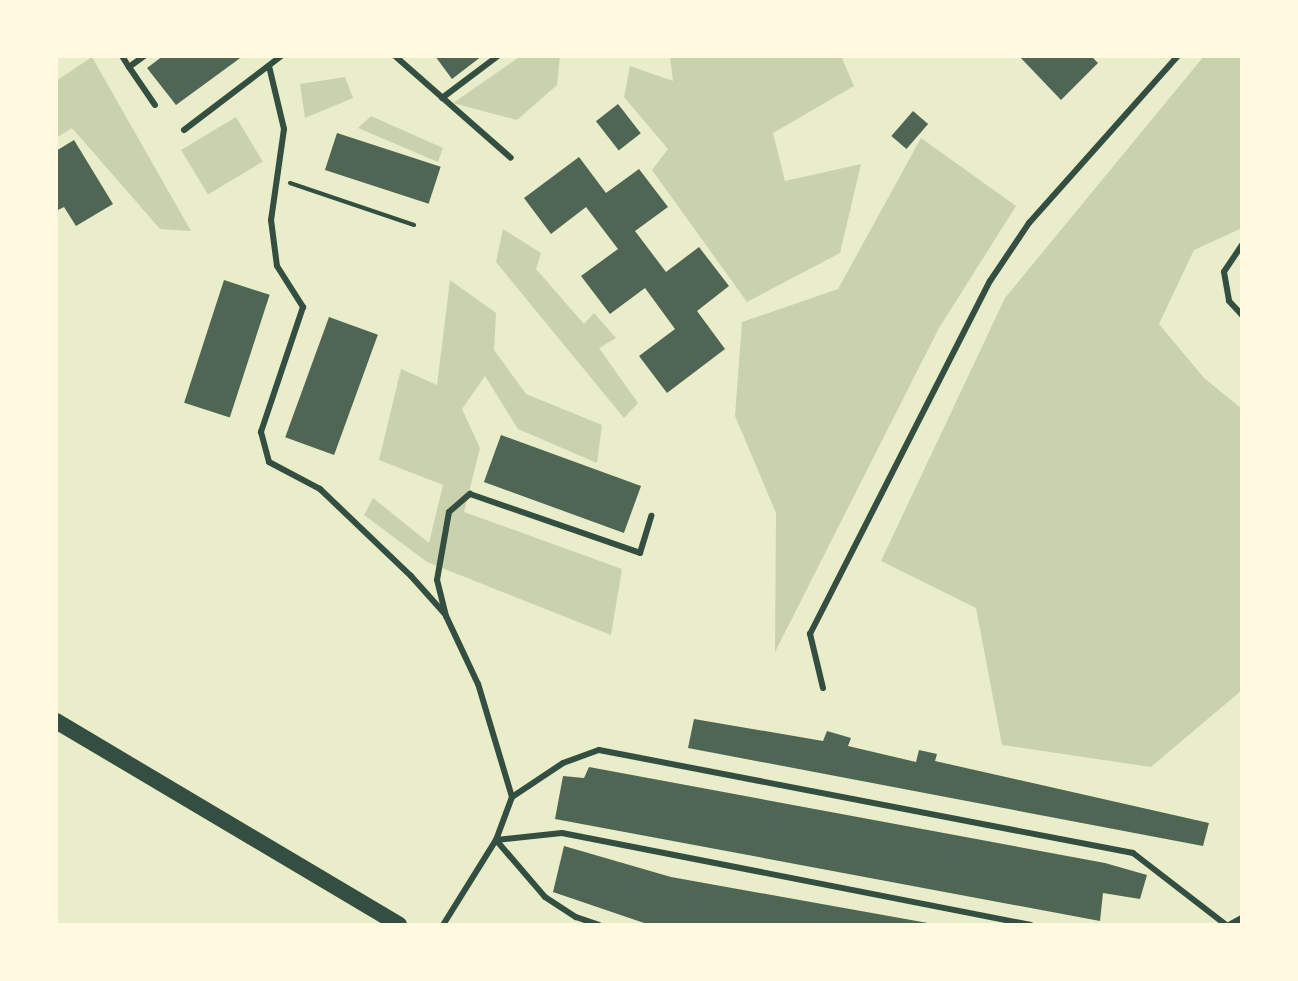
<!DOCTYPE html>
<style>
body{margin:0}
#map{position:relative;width:1298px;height:981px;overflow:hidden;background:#e9edc9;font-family:Ubuntu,sans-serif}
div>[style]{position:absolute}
.green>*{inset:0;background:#cad2ad;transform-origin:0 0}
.building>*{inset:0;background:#4f6655;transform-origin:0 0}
.path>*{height:4px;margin:-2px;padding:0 2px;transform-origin:2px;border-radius:2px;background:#344e41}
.service>*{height:6px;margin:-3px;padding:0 3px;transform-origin:3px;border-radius:3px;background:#344e41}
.minor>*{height:8px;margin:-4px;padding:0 4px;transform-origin:4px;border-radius:4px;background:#344e41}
.secondary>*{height:16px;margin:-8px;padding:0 8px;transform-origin:8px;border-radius:8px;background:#344e41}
span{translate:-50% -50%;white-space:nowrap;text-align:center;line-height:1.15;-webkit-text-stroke:6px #fefae0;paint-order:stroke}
.frame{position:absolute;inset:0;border:58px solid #fefae0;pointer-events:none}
</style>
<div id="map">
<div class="green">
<div style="clip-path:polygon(521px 56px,560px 56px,557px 85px,517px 120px,453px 103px)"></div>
<div style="clip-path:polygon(670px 56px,841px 56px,854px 86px,773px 133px,785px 181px,861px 164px,840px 253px,747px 302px,652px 170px,668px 149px,624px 97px,630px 66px,673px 81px)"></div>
<div style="clip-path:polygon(1204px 56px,1242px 56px,1240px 229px,1194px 250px,1159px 324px,1204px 378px,1242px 409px,1242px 690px,1151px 767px,1002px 745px,976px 608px,881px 561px,1005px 298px)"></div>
<div style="clip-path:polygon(92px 57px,191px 231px,160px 229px,72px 128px,56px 138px,56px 81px)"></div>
<div style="clip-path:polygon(345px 77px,353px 98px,305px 118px,300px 84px)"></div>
<div style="clip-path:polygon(371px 116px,443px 148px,438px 162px,358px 128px)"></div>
<div style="left:236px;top:117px;width:52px;height:64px;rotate:59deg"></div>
<div style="clip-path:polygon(921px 138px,1016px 206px,939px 328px,775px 652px,776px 513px,735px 416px,742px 322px,838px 289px)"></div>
<div style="clip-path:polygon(503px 229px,541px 253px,536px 269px,584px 324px,594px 313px,616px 338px,599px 348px,638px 403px,624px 418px,496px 262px)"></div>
<div style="clip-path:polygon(450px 280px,496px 313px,494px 350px,526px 394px,602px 425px,597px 463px,518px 429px,485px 376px,462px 409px,480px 448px,464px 512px,622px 569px,611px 635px,427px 562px,364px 515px,373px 498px,429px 543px,443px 485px,379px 460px,401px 369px,437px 385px)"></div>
</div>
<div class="building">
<div style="clip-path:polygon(163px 56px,243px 56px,176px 105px,147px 68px)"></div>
<div style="clip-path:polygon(435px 56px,482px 56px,452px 79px)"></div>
<div style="clip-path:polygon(1019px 56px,1091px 56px,1098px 63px,1061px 100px)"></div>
<div style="left:618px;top:104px;width:37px;height:28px;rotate:52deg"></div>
<div style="left:913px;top:111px;width:20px;height:33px;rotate:41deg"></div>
<div style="left:337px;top:133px;width:109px;height:39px;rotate:18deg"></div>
<div style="clip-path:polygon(74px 140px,113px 204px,76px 226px,64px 207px,56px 211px,56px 151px)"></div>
<div style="clip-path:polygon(579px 157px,606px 193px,639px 169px,668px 207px,635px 231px,666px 272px,699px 247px,729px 286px,697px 311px,725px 349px,667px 393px,639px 356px,675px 329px,645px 288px,610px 314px,581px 276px,618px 249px,586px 207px,551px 234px,524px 198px)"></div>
<div style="left:224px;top:280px;width:48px;height:129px;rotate:18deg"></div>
<div style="left:329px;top:317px;width:52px;height:128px;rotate:20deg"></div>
<div style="left:501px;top:435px;width:149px;height:50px;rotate:20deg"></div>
<div style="clip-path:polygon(694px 719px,823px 741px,827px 731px,851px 738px,848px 746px,916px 762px,919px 750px,937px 754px,935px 761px,1209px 823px,1203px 846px,688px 748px)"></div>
<div style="clip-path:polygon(589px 767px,1105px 863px,1147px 875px,1140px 899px,1103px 893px,1100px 921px,555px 819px,563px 776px,584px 778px)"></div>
<div style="clip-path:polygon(564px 846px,671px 877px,939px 925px,650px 925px,553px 892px)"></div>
</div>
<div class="path">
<div style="left:290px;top:183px;width:131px;rotate:18.7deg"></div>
</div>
<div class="service">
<div style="left:122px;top:56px;width:13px;rotate:58deg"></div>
<div style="left:129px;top:67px;width:19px;rotate:-36deg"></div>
<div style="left:395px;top:56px;width:154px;rotate:41.3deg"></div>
<div style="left:269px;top:66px;width:65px;rotate:76.6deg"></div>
<div style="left:284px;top:129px;width:92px;rotate:98.1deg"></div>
<div style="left:271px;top:220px;width:46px;rotate:82.6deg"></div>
<div style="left:277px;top:266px;width:49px;rotate:57.6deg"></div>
<div style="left:303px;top:307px;width:132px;rotate:108.6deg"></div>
<div style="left:261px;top:432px;width:31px;rotate:75deg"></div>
<div style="left:269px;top:462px;width:58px;rotate:27.9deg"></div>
<div style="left:320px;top:489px;width:126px;rotate:43.7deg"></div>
<div style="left:411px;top:576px;width:50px;rotate:48.3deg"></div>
<div style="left:129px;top:67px;width:46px;rotate:55.6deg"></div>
<div style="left:442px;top:98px;width:70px;rotate:-36.9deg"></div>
<div style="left:184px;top:130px;width:122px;rotate:-37.3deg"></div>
<div style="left:1242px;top:245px;width:32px;rotate:124deg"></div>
<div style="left:1224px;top:272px;width:29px;rotate:80deg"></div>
<div style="left:1229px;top:301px;width:19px;rotate:47deg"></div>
<div style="left:823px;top:688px;width:56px;rotate:-103.5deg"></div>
<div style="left:810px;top:634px;width:396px;rotate:-63deg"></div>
<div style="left:990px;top:281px;width:70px;rotate:-56.1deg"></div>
<div style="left:1029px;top:223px;width:224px;rotate:-48.3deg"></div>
<div style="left:512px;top:797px;width:61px;rotate:-33.7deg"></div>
<div style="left:563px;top:763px;width:38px;rotate:-20deg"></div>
<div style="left:599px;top:750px;width:544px;rotate:10.92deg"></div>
<div style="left:1133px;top:853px;width:118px;rotate:37.7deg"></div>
<div style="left:496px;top:840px;width:66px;rotate:-6.1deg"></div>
<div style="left:562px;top:833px;width:478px;rotate:11.1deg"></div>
<div style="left:496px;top:840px;width:75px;rotate:49.3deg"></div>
<div style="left:545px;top:897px;width:37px;rotate:33deg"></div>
<div style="left:576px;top:917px;width:24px;rotate:19deg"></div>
<div style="left:443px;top:925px;width:100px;rotate:-58.1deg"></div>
<div style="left:496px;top:840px;width:46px;rotate:-69.6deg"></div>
<div style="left:512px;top:797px;width:118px;rotate:-106.7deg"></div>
<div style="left:478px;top:684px;width:75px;rotate:-115.2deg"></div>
<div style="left:446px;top:616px;width:37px;rotate:-104deg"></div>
<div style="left:437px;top:580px;width:69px;rotate:-80deg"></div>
<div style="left:449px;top:512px;width:28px;rotate:-41deg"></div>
<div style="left:470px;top:494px;width:180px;rotate:19.1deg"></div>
<div style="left:640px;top:553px;width:39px;rotate:-73deg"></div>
</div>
<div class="minor">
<div style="left:1231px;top:925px;width:13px;rotate:-29deg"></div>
</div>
<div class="secondary">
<div style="left:56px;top:721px;width:399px;rotate:30.7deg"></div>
</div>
<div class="frame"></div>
</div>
